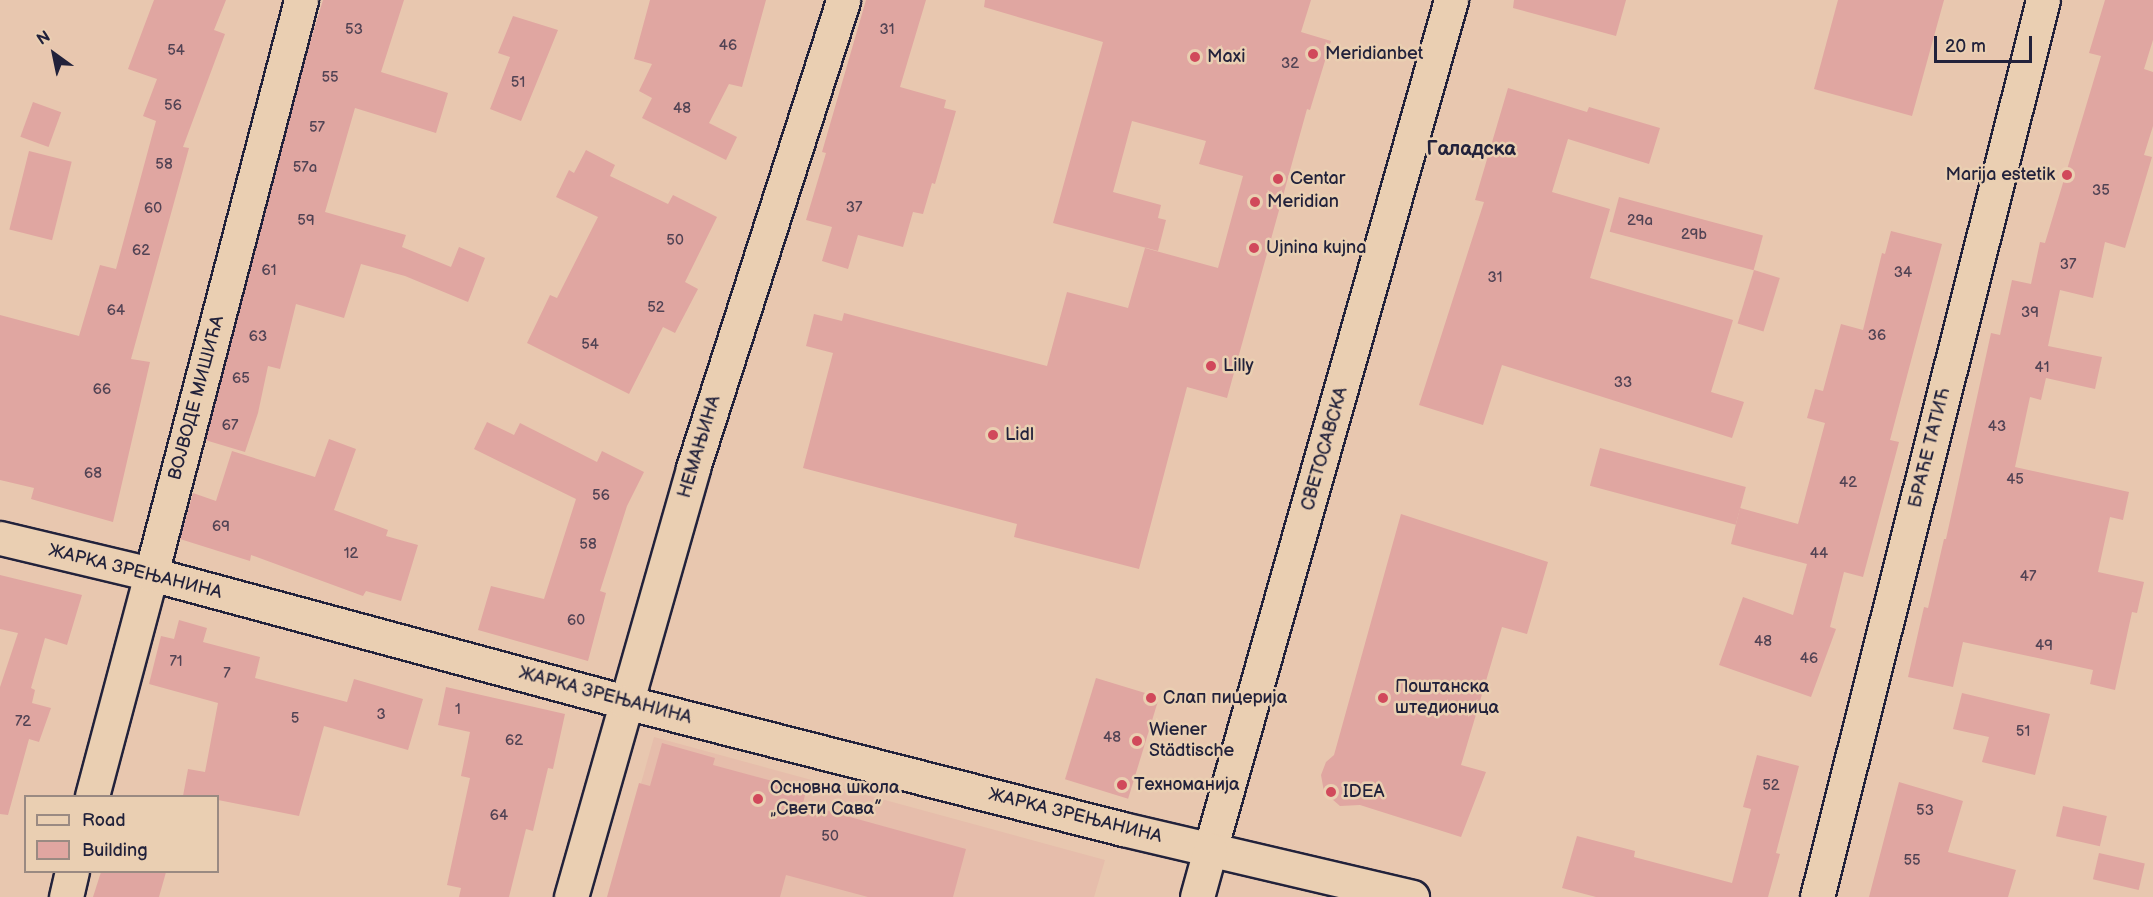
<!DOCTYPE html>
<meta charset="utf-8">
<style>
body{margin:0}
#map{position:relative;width:2153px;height:897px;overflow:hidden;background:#e8c7af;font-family:"Balsamiq Sans",sans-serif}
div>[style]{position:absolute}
.built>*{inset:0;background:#e6bdab}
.building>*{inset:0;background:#e0a6a1;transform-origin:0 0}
.roads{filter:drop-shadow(2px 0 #22223b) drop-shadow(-2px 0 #22223b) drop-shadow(0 2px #22223b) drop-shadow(0 -2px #22223b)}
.street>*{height:33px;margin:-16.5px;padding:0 16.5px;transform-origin:16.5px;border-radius:16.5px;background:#eacfb2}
.secondary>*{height:33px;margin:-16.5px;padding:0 16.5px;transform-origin:16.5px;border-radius:16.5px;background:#eacfb2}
.dots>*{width:16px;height:16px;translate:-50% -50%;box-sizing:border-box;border:3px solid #eacfb2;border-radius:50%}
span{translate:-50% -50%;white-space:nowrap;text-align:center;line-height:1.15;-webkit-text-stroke:5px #eacfb2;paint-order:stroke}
.number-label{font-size:15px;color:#524354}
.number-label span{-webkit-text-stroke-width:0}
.poi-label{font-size:18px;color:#22223b}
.left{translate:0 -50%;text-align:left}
.right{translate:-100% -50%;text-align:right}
.street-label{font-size:18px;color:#22223b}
.neighbourhood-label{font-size:20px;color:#22223b;font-weight:700}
.legend{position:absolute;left:24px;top:795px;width:195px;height:78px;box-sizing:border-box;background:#eacfb2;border:2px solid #9a8a82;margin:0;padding:8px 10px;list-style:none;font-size:18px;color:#22223b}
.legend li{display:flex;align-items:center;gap:12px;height:30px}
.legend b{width:30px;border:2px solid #9a8a82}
.north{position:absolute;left:24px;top:24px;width:60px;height:60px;-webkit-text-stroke:4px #eacfb2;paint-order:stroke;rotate:327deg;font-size:16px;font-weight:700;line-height:24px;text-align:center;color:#22223b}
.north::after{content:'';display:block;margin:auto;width:21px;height:27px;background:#22223b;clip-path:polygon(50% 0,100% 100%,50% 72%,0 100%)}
.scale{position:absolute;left:1934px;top:36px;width:98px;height:27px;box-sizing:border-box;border:3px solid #22223b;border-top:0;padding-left:8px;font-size:18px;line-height:21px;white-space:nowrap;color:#22223b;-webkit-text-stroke:4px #eacfb2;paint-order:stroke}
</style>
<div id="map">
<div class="built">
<div style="clip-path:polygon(654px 737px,1105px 860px,1094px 897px,609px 897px)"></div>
</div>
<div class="building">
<div style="clip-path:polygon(154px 0,226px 0,214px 30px,225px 34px,183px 147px,189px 148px,131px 359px,150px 362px,113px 522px,31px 499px,34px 488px,0 480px,0 315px,79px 336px,100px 265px,116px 269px,156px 121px,143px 116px,157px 79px,128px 69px)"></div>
<div style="clip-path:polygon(323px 0,404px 0,381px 72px,448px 93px,436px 133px,355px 108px,325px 212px,406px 235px,402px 247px,451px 267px,459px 247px,485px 258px,468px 302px,405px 276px,361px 264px,344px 318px,296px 304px,280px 369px,268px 366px,258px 413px,245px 452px,205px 440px,308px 49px)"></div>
<div style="clip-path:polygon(650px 0,766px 0,742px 87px,729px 84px,709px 123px,737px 137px,726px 160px,642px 118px,652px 98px,639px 91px,652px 64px,634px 59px)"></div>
<div style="clip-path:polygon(866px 0,926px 0,900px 87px,946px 100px,944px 108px,956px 111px,935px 184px,932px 183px,923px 214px,913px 212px,903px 247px,858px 235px,848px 269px,822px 261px,832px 227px,806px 220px,826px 153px,822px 152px)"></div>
<div style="clip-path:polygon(985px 0,1311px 0,1301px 32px,1331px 41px,1310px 110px,1307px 109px,1227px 398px,1187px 387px,1139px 569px,1014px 537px,1017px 524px,803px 468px,833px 353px,806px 346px,814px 314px,842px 321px,844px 313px,1047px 366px,1067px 292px,1128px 308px,1145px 248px,1218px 268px,1243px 176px,1199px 164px,1206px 141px,1132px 121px,1113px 192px,1161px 205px,1158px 218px,1166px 220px,1158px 251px,1053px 223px,1103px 42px,984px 7px)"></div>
<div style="clip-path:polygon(1514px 0,1626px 0,1616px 36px,1513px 8px)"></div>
<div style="clip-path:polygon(1838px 0,1944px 0,1912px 116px,1814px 89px)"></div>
<div style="clip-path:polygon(2105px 0,2153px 0,2153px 40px,2144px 69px,2153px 72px,2153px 126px,2144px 155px,2152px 157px,2125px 248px,2105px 242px,2093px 298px,2060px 290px,2048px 346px,2102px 357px,2095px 389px,2046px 378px,2041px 400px,2030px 397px,2015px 467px,2129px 492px,2123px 520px,2110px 517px,2098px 572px,2144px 582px,2137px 613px,2132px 612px,2115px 690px,2090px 684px,2093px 670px,1963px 642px,1953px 687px,1908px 677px,1924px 607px,1928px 608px,1944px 539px,1946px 539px,1991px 333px,2000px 335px,2012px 280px,2031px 284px,2040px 242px,2045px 243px,2101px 56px,2089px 53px)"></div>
<div style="clip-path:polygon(513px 16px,558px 30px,521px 121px,490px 109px,510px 57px,498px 53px)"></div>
<div style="clip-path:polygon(1508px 88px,1587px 112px,1589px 107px,1660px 128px,1649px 164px,1568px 139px,1552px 192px,1610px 209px,1590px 278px,1733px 320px,1711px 392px,1744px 402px,1732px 438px,1502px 365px,1483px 425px,1419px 405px,1484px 202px,1475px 200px)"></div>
<div style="left:33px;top:102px;width:30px;height:37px;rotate:20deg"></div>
<div style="clip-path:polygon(586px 150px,615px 165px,610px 176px,668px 204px,673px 195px,717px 217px,685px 282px,698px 289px,675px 333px,663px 327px,629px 394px,527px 343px,550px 295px,557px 298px,598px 217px,556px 197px,569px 170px,574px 173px)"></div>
<div style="left:29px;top:151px;width:44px;height:81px;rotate:14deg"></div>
<div style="left:1619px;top:197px;width:149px;height:36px;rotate:15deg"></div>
<div style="clip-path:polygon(1891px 231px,1942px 244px,1890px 440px,1899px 442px,1863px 577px,1844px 572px,1830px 627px,1836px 629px,1811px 697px,1719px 665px,1743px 597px,1793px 615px,1807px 564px,1731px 544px,1740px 508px,1798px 524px,1825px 423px,1807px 418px,1815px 389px,1823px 391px,1841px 324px,1863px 330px,1882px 253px,1885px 254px)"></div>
<div style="left:1754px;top:270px;width:27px;height:56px;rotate:17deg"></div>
<div style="clip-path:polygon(487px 422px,514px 435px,520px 423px,597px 462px,602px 451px,644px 472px,627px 506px,600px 591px,606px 593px,588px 661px,478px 630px,491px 586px,544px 599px,576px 499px,474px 449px)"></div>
<div style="clip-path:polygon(329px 439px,356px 449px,334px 510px,388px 530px,386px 536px,418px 545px,401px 601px,366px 591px,363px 596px,251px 555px,250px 561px,180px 539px,193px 493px,216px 501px,232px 451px,315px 477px)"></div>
<div style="left:1600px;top:448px;width:151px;height:39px;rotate:15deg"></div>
<div style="clip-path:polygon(1401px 514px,1548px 562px,1527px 634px,1502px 627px,1461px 765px,1486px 772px,1461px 837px,1360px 805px,1340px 806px,1324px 792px,1321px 775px,1326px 762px,1334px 755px)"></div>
<div style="clip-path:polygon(0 575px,82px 595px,67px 645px,45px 638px,31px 688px,35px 690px,32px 703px,51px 708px,39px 742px,29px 739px,8px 815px,0 814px,0 687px,18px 633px,0 629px)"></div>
<div style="clip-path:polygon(179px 620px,207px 628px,203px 642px,260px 657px,255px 678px,347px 702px,354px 679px,423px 699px,408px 750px,324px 726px,299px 816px,218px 800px,218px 796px,183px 796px,188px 769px,205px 772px,218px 703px,149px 684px,161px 636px,174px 639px)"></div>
<div style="left:1096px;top:678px;width:66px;height:106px;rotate:17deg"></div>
<div style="clip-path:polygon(446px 687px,565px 714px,553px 769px,548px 768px,533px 831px,526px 829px,509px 897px,459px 897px,461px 888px,447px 885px,470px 778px,461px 776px,470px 732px,438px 725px)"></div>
<div style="clip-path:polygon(1962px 693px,2050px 714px,2035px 775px,1982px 762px,1989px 737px,1953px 729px)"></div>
<div style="clip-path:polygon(662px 743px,715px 758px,713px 765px,806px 790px,803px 804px,966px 849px,953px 897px,868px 897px,786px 875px,780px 897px,607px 897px,639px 783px,650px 786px)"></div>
<div style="clip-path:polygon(1757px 755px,1799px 766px,1776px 853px,1780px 854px,1768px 897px,1596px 897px,1562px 888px,1577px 836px,1635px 851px,1634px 857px,1732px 883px,1751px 809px,1743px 807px)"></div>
<div style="clip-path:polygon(1899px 782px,1963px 801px,1948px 852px,2016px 870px,2008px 897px,1869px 897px)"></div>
<div style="left:2063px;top:806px;width:45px;height:31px;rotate:13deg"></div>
<div style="left:2099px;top:853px;width:47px;height:27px;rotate:13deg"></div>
<div style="clip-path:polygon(101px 872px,166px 872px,159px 897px,93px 897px)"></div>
</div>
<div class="roads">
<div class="street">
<div style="left:92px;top:796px;width:230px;rotate:-75.1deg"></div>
<div style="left:1210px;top:850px;width:884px;rotate:-74.17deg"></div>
<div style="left:66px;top:897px;width:26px;rotate:-77deg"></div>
<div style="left:571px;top:897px;width:446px;rotate:-74.1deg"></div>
<div style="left:693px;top:468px;width:491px;rotate:-72.2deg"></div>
<div style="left:1817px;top:897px;width:925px;rotate:-75.86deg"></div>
</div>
<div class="secondary">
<div style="left:0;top:538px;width:155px;rotate:13.4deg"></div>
<div style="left:151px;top:574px;width:491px;rotate:15.1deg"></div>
<div style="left:625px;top:702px;width:514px;rotate:14.31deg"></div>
<div style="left:1123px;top:829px;width:297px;rotate:13.2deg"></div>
<div style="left:151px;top:574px;width:593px;rotate:-75.35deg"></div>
<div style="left:1197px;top:897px;width:49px;rotate:-74.5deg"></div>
</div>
</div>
<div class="dots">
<div style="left:1313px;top:54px;background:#d1495b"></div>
<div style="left:1195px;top:57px;background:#d1495b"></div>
<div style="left:2067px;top:175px;background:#d1495b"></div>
<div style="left:1278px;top:179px;background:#d1495b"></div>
<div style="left:1255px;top:202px;background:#d1495b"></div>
<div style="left:1254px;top:248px;background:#d1495b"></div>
<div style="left:1211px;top:366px;background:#d1495b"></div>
<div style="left:993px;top:435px;background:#d1495b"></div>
<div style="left:1151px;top:698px;background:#d1495b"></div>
<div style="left:1383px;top:698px;background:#d1495b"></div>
<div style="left:1137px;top:741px;background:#d1495b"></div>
<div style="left:1122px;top:785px;background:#d1495b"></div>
<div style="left:1331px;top:792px;background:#d1495b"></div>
<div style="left:758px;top:799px;background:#d1495b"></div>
</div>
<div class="number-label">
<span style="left:354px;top:30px">53</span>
<span style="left:887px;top:30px">31</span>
<span style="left:728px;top:46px">46</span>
<span style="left:176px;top:51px">54</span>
<span style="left:1290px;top:64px">32</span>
<span style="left:330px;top:78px">55</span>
<span style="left:518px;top:83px">51</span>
<span style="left:173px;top:106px">56</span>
<span style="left:682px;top:109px">48</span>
<span style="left:317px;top:128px">57</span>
<span style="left:164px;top:165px">58</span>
<span style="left:305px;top:168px">57a</span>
<span style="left:2101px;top:191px">35</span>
<span style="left:854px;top:208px">37</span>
<span style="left:153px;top:209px">60</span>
<span style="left:306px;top:221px">59</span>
<span style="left:1640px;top:221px">29a</span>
<span style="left:1694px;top:235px">29b</span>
<span style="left:675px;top:241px">50</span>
<span style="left:141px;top:251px">62</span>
<span style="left:2068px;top:265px">37</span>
<span style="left:269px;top:271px">61</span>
<span style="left:1903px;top:273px">34</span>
<span style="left:1495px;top:278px">31</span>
<span style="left:656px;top:308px">52</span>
<span style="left:116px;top:311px">64</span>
<span style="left:2030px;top:313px">39</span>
<span style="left:1877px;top:336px">36</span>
<span style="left:258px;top:337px">63</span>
<span style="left:590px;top:345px">54</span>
<span style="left:2042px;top:368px">41</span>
<span style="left:241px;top:379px">65</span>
<span style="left:1623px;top:383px">33</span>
<span style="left:102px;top:390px">66</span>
<span style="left:230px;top:426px">67</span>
<span style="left:1997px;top:427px">43</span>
<span style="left:93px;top:474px">68</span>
<span style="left:2015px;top:480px">45</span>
<span style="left:1848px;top:483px">42</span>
<span style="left:601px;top:496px">56</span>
<span style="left:221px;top:527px">69</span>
<span style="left:588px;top:545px">58</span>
<span style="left:351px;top:554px">12</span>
<span style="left:1819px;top:554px">44</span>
<span style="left:2028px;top:577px">47</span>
<span style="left:576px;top:621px">60</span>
<span style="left:1763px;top:642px">48</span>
<span style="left:2044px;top:646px">49</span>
<span style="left:1809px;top:659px">46</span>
<span style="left:176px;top:662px">71</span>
<span style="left:227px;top:674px">7</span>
<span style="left:458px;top:710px">1</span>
<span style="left:381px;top:715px">3</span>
<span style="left:295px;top:719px">5</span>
<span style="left:23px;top:722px">72</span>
<span style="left:2023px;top:732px">51</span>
<span style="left:1112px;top:738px">48</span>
<span style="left:514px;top:741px">62</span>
<span style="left:1771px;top:786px">52</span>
<span style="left:1925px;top:811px">53</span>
<span style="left:499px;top:816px">64</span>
<span style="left:830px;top:837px">50</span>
<span style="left:1912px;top:861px">55</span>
</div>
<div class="poi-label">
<span class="left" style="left:1325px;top:54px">Meridianbet</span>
<span class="left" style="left:1207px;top:57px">Maxi</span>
<span class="right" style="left:2055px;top:175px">Marija estetik</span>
<span class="left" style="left:1290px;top:179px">Centar</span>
<span class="left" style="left:1267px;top:202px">Meridian</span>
<span class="left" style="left:1266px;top:248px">Ujnina kujna</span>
<span class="left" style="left:1223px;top:366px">Lilly</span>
<span class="left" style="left:1005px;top:435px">Lidl</span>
<span class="left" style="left:1395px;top:698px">Поштанска<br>штедионица</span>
<span class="left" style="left:1163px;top:698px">Слап пицерија</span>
<span class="left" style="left:1149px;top:741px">Wiener<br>Städtische</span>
<span class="left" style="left:1134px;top:785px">Техноманија</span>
<span class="left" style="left:770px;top:799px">Основна школа<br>„Свети Сава”</span>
<span class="left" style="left:1343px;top:792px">IDEA</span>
</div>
<div class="street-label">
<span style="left:197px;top:398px;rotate:-75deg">ВОЈВОДЕ МИШИЋА</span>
<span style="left:700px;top:447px;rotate:-73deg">НЕМАЊИНА</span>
<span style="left:1930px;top:448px;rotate:-76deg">БРАЋЕ ТАТИЋ</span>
<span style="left:1325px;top:449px;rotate:-74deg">СВЕТОСАВСКА</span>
<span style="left:135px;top:572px;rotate:14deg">ЖАРКА ЗРЕЊАНИНА</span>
<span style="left:605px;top:696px;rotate:15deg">ЖАРКА ЗРЕЊАНИНА</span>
<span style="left:1075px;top:816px;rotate:14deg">ЖАРКА ЗРЕЊАНИНА</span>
</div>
<div class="neighbourhood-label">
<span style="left:1471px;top:149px">Галадска</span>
</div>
<ul class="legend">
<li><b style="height:8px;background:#eacfb2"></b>Road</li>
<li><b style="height:16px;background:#e0a6a1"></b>Building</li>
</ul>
<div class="north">N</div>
<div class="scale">20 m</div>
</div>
